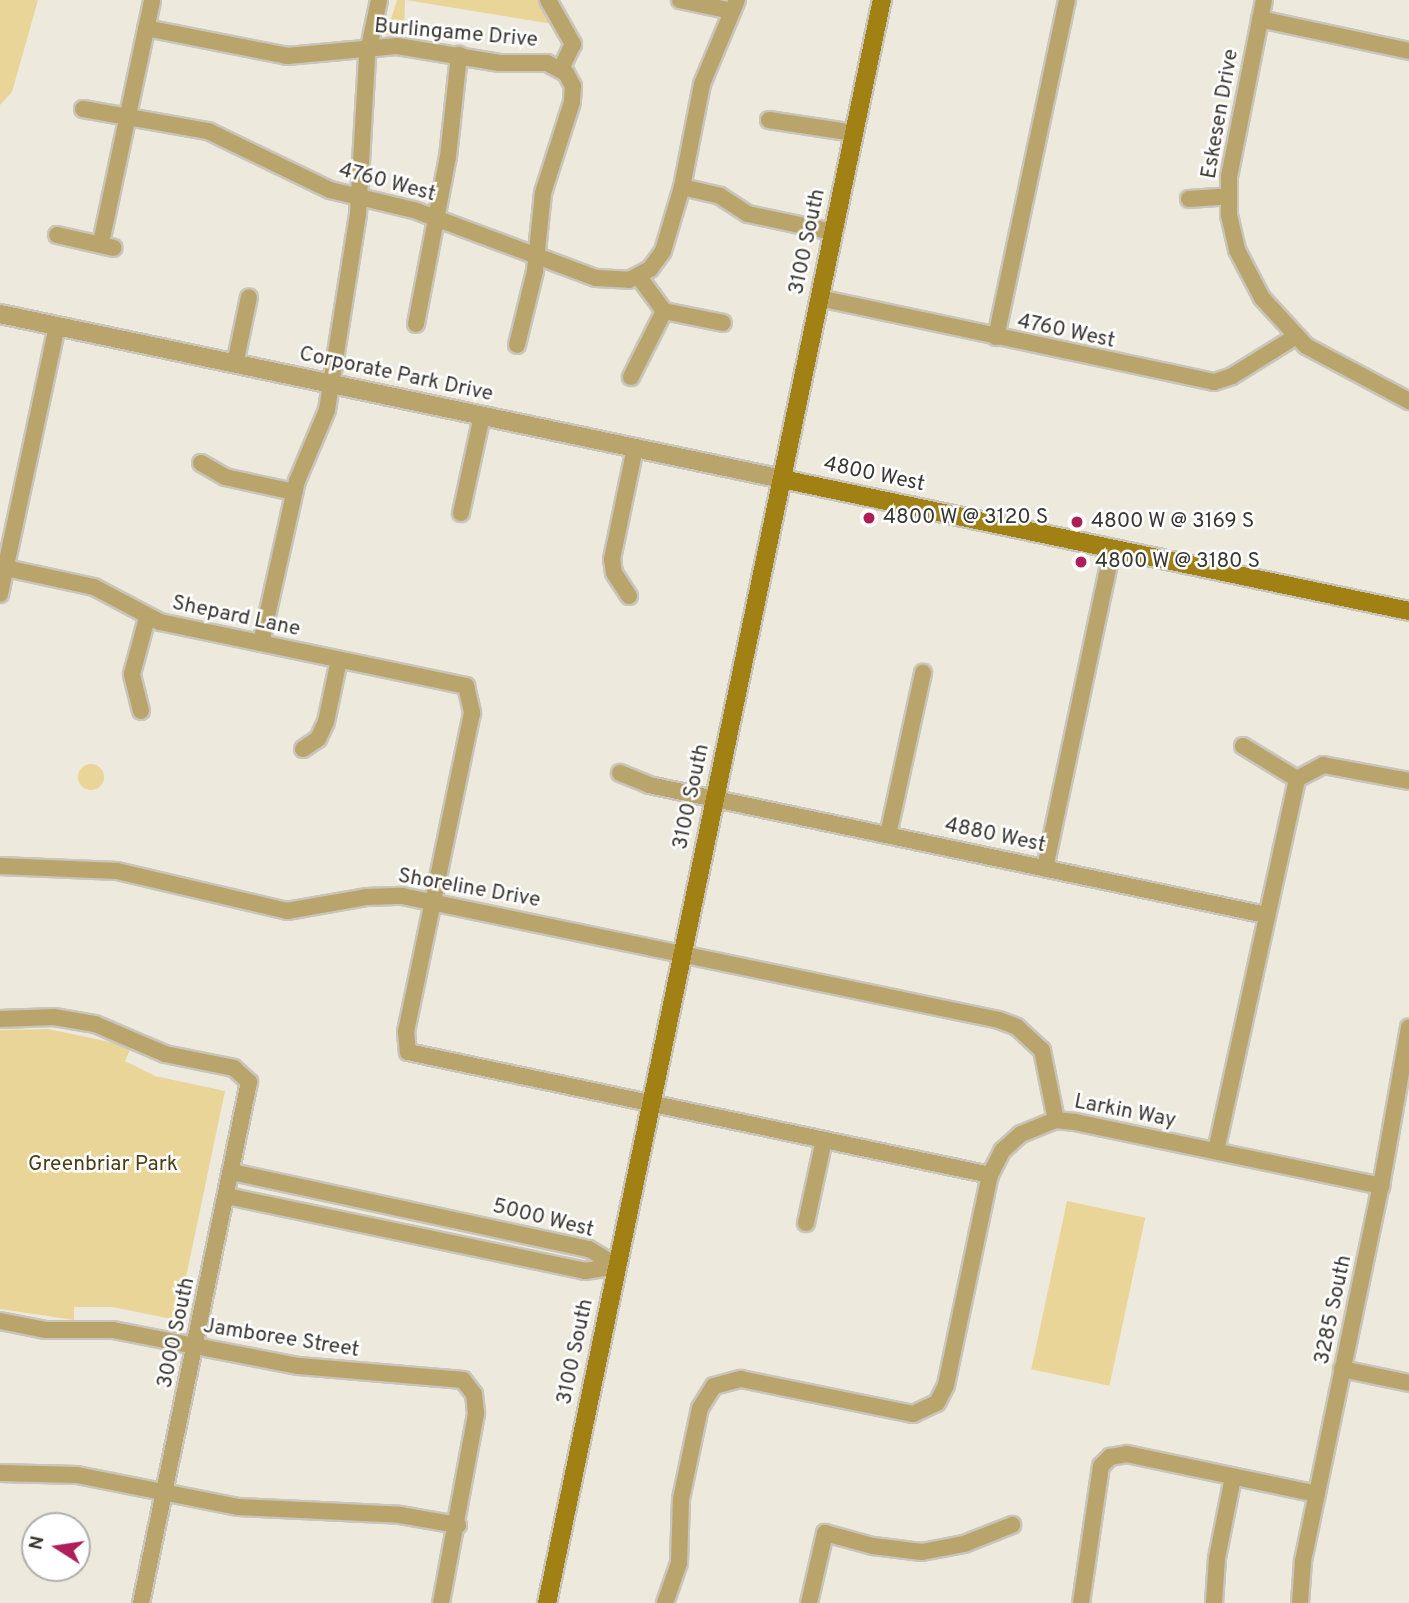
<!DOCTYPE html>
<style>
body{margin:0}
#map{position:relative;width:1409px;height:1603px;overflow:hidden;background:#ede9dd;font-family:Overpass,sans-serif}
div>[style]{position:absolute}
.green>*{inset:0;background:#ead598;transform-origin:0 0}
.round{border-radius:50%}
.roads{filter:drop-shadow(2px 0 #c9c5bb) drop-shadow(-2px 0 #c9c5bb) drop-shadow(0 2px #c9c5bb) drop-shadow(0 -2px #c9c5bb)}
.minor>*{height:16px;margin:-8px;padding:0 8px;transform-origin:8px;border-radius:8px;background:#b9a46b}
.tertiary>*{height:18px;margin:-9px;padding:0 9px;transform-origin:9px;border-radius:9px;background:#b9a46b}
.secondary>*{height:18px;margin:-9px;padding:0 9px;transform-origin:9px;border-radius:9px;background:#a18114}
.dots>*{width:19px;height:19px;translate:-50% -50%;box-sizing:border-box;border:4px solid #fff;border-radius:50%}
span{translate:-50% -50%;white-space:nowrap;text-align:center;line-height:1.15;-webkit-text-stroke:5px #fff;paint-order:stroke}
.street-label{font-size:21px;color:#383732}
.poi-label{font-size:21px;color:#383732}
.left{translate:0 -50%;text-align:left}
.park-label{font-size:21px;color:#4b3e16}
.north{position:absolute;left:21px;top:1512px;width:70px;height:70px;box-sizing:border-box;background:#fff;border:2px solid #afafad;border-radius:50%;rotate:282deg;font-size:19px;font-weight:700;line-height:28px;text-align:center;color:#383732}
.north::after{content:'';display:block;margin:auto;width:24px;height:32px;background:#ad1f59;clip-path:polygon(50% 0,100% 100%,50% 72%,0 100%)}
</style>
<div id="map">
<div class="green">
<div style="clip-path:polygon(0 0,38px 0,12px 92px,0 105px)"></div>
<div style="clip-path:polygon(397px 0,405px 0,404px 38px,386px 35px)"></div>
<div style="clip-path:polygon(406px 0,538px 0,553px 24px)"></div>
<div class="round" style="left:78px;top:764px;width:26px;height:26px"></div>
<div style="clip-path:polygon(48px 1029px,115px 1043px,130px 1050px,125px 1061px,155px 1076px,225px 1091px,177px 1320px,112px 1307px,74px 1307px,74px 1320px,0 1309px,0 1030px)"></div>
<div style="left:1067px;top:1201px;width:80px;height:172px;rotate:12deg"></div>
</div>
<div class="roads">
<div class="minor">
<div style="left:548px;top:0;width:51px;rotate:60.4deg"></div>
<div style="left:573px;top:44px;width:28px;rotate:116deg"></div>
<div style="left:680px;top:0;width:53px;rotate:11.9deg"></div>
<div style="left:1264px;top:0;width:179px;rotate:101.2deg"></div>
<div style="left:1229px;top:176px;width:39px;rotate:90deg"></div>
<div style="left:1229px;top:215px;width:36px;rotate:77deg"></div>
<div style="left:1237px;top:250px;width:54px;rotate:62.5deg"></div>
<div style="left:1262px;top:298px;width:65px;rotate:47.5deg"></div>
<div style="left:1306px;top:346px;width:117px;rotate:28.1deg"></div>
<div style="left:1260px;top:19px;width:152px;rotate:12.1deg"></div>
<div style="left:146px;top:28px;width:144px;rotate:11.2deg"></div>
<div style="left:287px;top:56px;width:110px;rotate:-5.2deg"></div>
<div style="left:397px;top:46px;width:104px;rotate:9.4deg"></div>
<div style="left:500px;top:63px;width:47px"></div>
<div style="left:547px;top:63px;width:21px;rotate:28deg"></div>
<div style="left:566px;top:73px;width:15px;rotate:62deg"></div>
<div style="left:573px;top:86px;width:16px;rotate:94deg"></div>
<div style="left:572px;top:102px;width:96px;rotate:107.7deg"></div>
<div style="left:543px;top:193px;width:78px;rotate:95.9deg"></div>
<div style="left:535px;top:271px;width:76px;rotate:103.7deg"></div>
<div style="left:83px;top:109px;width:127px;rotate:10deg"></div>
<div style="left:208px;top:131px;width:136px;rotate:25.8deg"></div>
<div style="left:330px;top:190px;width:86px;rotate:13.4deg"></div>
<div style="left:414px;top:210px;width:194px;rotate:20.5deg"></div>
<div style="left:596px;top:278px;width:33px;rotate:3deg"></div>
<div style="left:629px;top:280px;width:24px;rotate:-28deg"></div>
<div style="left:650px;top:269px;width:22px;rotate:-54deg"></div>
<div style="left:663px;top:251px;width:67px;rotate:-73.5deg"></div>
<div style="left:682px;top:187px;width:105px;rotate:-79deg"></div>
<div style="left:702px;top:84px;width:91px;rotate:-67.4deg"></div>
<div style="left:769px;top:120px;width:86px;rotate:8.7deg"></div>
<div style="left:682px;top:187px;width:39px;rotate:13deg"></div>
<div style="left:720px;top:196px;width:33px;rotate:33deg"></div>
<div style="left:748px;top:214px;width:87px;rotate:12deg"></div>
<div style="left:1189px;top:199px;width:39px;rotate:-4deg"></div>
<div style="left:57px;top:235px;width:58px;rotate:12.8deg"></div>
<div style="left:101px;top:243px;width:248px;rotate:-78.1deg"></div>
<div style="left:639px;top:277px;width:42px;rotate:53.7deg"></div>
<div style="left:664px;top:311px;width:60px;rotate:11.5deg"></div>
<div style="left:819px;top:298px;width:404px;rotate:12deg"></div>
<div style="left:1214px;top:382px;width:19px;rotate:-18deg"></div>
<div style="left:1232px;top:376px;width:74px;rotate:-31.8deg"></div>
<div style="left:416px;top:324px;width:170px;rotate:-79.2deg"></div>
<div style="left:448px;top:157px;width:103px;rotate:-83.8deg"></div>
<div style="left:996px;top:337px;width:344px;rotate:-78.1deg"></div>
<div style="left:235px;top:364px;width:68px;rotate:-78.2deg"></div>
<div style="left:631px;top:377px;width:74px;rotate:-63.4deg"></div>
<div style="left:201px;top:463px;width:28px;rotate:30deg"></div>
<div style="left:225px;top:477px;width:71px;rotate:12.3deg"></div>
<div style="left:461px;top:513px;width:99px;rotate:-77.8deg"></div>
<div style="left:6px;top:568px;width:90px;rotate:12.2deg"></div>
<div style="left:94px;top:587px;width:75px;rotate:27.9deg"></div>
<div style="left:160px;top:622px;width:313px;rotate:11.8deg"></div>
<div style="left:466px;top:686px;width:28px;rotate:77deg"></div>
<div style="left:472px;top:713px;width:325px;rotate:101.7deg"></div>
<div style="left:406px;top:1031px;width:21px;rotate:85deg"></div>
<div style="left:408px;top:1052px;width:595px;rotate:11.93deg"></div>
<div style="left:0;top:594px;width:274px;rotate:-78deg"></div>
<div style="left:629px;top:596px;width:27px;rotate:-123deg"></div>
<div style="left:614px;top:573px;width:14px;rotate:-98deg"></div>
<div style="left:612px;top:559px;width:113px;rotate:-78.3deg"></div>
<div style="left:261px;top:643px;width:166px;rotate:-77.5deg"></div>
<div style="left:297px;top:481px;width:77px;rotate:-67.1deg"></div>
<div style="left:327px;top:410px;width:198px;rotate:-81deg"></div>
<div style="left:358px;top:214px;width:157px;rotate:-86.7deg"></div>
<div style="left:367px;top:57px;width:58px;rotate:-78.1deg"></div>
<div style="left:141px;top:711px;width:38px;rotate:-104deg"></div>
<div style="left:132px;top:674px;width:58px;rotate:-75deg"></div>
<div style="left:1243px;top:746px;width:63px;rotate:31.4deg"></div>
<div style="left:1297px;top:779px;width:30px;rotate:-28deg"></div>
<div style="left:1323px;top:765px;width:87px;rotate:10.5deg"></div>
<div style="left:303px;top:749px;width:18px;rotate:-34deg"></div>
<div style="left:318px;top:739px;width:19px;rotate:-65deg"></div>
<div style="left:326px;top:722px;width:63px;rotate:-78.2deg"></div>
<div style="left:620px;top:773px;width:31px;rotate:22deg"></div>
<div style="left:649px;top:785px;width:631px;rotate:11.9deg"></div>
<div style="left:888px;top:835px;width:166px;rotate:-77.8deg"></div>
<div style="left:0;top:866px;width:117px;rotate:2.4deg"></div>
<div style="left:117px;top:871px;width:175px;rotate:13.2deg"></div>
<div style="left:287px;top:911px;width:80px;rotate:-10deg"></div>
<div style="left:366px;top:897px;width:36px;rotate:-2deg"></div>
<div style="left:402px;top:896px;width:610px;rotate:11.73deg"></div>
<div style="left:999px;top:1020px;width:19px;rotate:21deg"></div>
<div style="left:1017px;top:1027px;width:34px;rotate:43deg"></div>
<div style="left:1042px;top:1050px;width:71px;rotate:78.7deg"></div>
<div style="left:1045px;top:868px;width:326px;rotate:-78.1deg"></div>
<div style="left:0;top:1019px;width:54px;rotate:-2.1deg"></div>
<div style="left:54px;top:1017px;width:42px;rotate:9.7deg"></div>
<div style="left:95px;top:1024px;width:76px;rotate:23.2deg"></div>
<div style="left:165px;top:1054px;width:70px;rotate:11.5deg"></div>
<div style="left:234px;top:1068px;width:21px;rotate:43deg"></div>
<div style="left:249px;top:1082px;width:532px;rotate:101.71deg"></div>
<div style="left:1216px;top:1151px;width:381px;rotate:-77.7deg"></div>
<div style="left:232px;top:1172px;width:365px;rotate:12.2deg"></div>
<div style="left:589px;top:1249px;width:33px;rotate:31deg"></div>
<div style="left:227px;top:1196px;width:366px;rotate:11.8deg"></div>
<div style="left:585px;top:1271px;width:32px;rotate:-9deg"></div>
<div style="left:806px;top:1223px;width:85px;rotate:-77.8deg"></div>
<div style="left:0;top:1321px;width:47px;rotate:11.1deg"></div>
<div style="left:46px;top:1330px;width:67px"></div>
<div style="left:113px;top:1330px;width:189px;rotate:11deg"></div>
<div style="left:299px;top:1366px;width:165px;rotate:4.9deg"></div>
<div style="left:463px;top:1380px;width:18px;rotate:52deg"></div>
<div style="left:474px;top:1394px;width:20px;rotate:84deg"></div>
<div style="left:476px;top:1414px;width:192px;rotate:100.5deg"></div>
<div style="left:1342px;top:1369px;width:68px;rotate:11.8deg"></div>
<div style="left:0;top:1473px;width:77px;rotate:1.5deg"></div>
<div style="left:77px;top:1475px;width:165px;rotate:11.2deg"></div>
<div style="left:239px;top:1507px;width:161px;rotate:2.8deg"></div>
<div style="left:400px;top:1515px;width:59px;rotate:9.8deg"></div>
<div style="left:665px;top:1603px;width:42px;rotate:-70.7deg"></div>
<div style="left:679px;top:1563px;width:64px;rotate:-88.2deg"></div>
<div style="left:681px;top:1499px;width:93px;rotate:-78.2deg"></div>
<div style="left:700px;top:1408px;width:26px;rotate:-58deg"></div>
<div style="left:714px;top:1386px;width:28px;rotate:-15deg"></div>
<div style="left:741px;top:1379px;width:176px;rotate:11.5deg"></div>
<div style="left:913px;top:1414px;width:26px;rotate:-25deg"></div>
<div style="left:937px;top:1403px;width:20px;rotate:-63deg"></div>
<div style="left:946px;top:1385px;width:215px;rotate:-78.2deg"></div>
<div style="left:990px;top:1175px;width:27px;rotate:-63deg"></div>
<div style="left:1002px;top:1151px;width:25px;rotate:-42deg"></div>
<div style="left:1021px;top:1134px;width:38px;rotate:-22deg"></div>
<div style="left:1056px;top:1120px;width:19px;rotate:6deg"></div>
<div style="left:1075px;top:1122px;width:313px;rotate:11.8deg"></div>
<div style="left:809px;top:1603px;width:72px;rotate:-77.1deg"></div>
<div style="left:825px;top:1533px;width:50px;rotate:15.2deg"></div>
<div style="left:873px;top:1546px;width:49px;rotate:7deg"></div>
<div style="left:922px;top:1552px;width:43px;rotate:-10.8deg"></div>
<div style="left:964px;top:1544px;width:52px;rotate:-21.6deg"></div>
<div style="left:1081px;top:1603px;width:138px;rotate:-81.7deg"></div>
<div style="left:1101px;top:1466px;width:13px;rotate:-45deg"></div>
<div style="left:1110px;top:1457px;width:17px;rotate:-10deg"></div>
<div style="left:1127px;top:1454px;width:194px;rotate:11.9deg"></div>
<div style="left:1214px;top:1603px;width:45px;rotate:-86.2deg"></div>
<div style="left:1217px;top:1558px;width:83px;rotate:-78.8deg"></div>
<div style="left:1300px;top:1603px;width:42px;rotate:-85.9deg"></div>
<div style="left:1303px;top:1561px;width:383px;rotate:-78.3deg"></div>
<div style="left:1381px;top:1186px;width:161px;rotate:-80deg"></div>
</div>
<div class="tertiary">
<div style="left:0;top:314px;width:799px;rotate:11.91deg"></div>
</div>
<div class="secondary">
<div style="left:782px;top:479px;width:641px;rotate:11.89deg"></div>
<div style="left:547px;top:1603px;width:1638px;rotate:-78.2deg"></div>
</div>
</div>
<div class="dots">
<div style="left:869px;top:518px;background:#ad1f59"></div>
<div style="left:1077px;top:522px;background:#ad1f59"></div>
<div style="left:1081px;top:562px;background:#ad1f59"></div>
</div>
<div class="street-label">
<span style="left:456px;top:34px;rotate:5deg">Burlingame Drive</span>
<span style="left:1221px;top:114px;rotate:-80deg">Eskesen Drive</span>
<span style="left:387px;top:183px;rotate:15deg">4760 West</span>
<span style="left:808px;top:242px;rotate:-78deg">3100 South</span>
<span style="left:1066px;top:332px;rotate:12deg">4760 West</span>
<span style="left:396px;top:375px;rotate:12deg">Corporate Park Drive</span>
<span style="left:874px;top:475px;rotate:12deg">4800 West</span>
<span style="left:236px;top:617px;rotate:12deg">Shepard Lane</span>
<span style="left:692px;top:797px;rotate:-78deg">3100 South</span>
<span style="left:995px;top:836px;rotate:12deg">4880 West</span>
<span style="left:469px;top:889px;rotate:10deg">Shoreline Drive</span>
<span style="left:1125px;top:1112px;rotate:11deg">Larkin Way</span>
<span style="left:543px;top:1219px;rotate:14deg">5000 West</span>
<span style="left:1334px;top:1310px;rotate:-78deg">3285 South</span>
<span style="left:177px;top:1333px;rotate:-78deg">3000 South</span>
<span style="left:281px;top:1339px;rotate:9deg">Jamboree Street</span>
<span style="left:576px;top:1352px;rotate:-78deg">3100 South</span>
</div>
<div class="poi-label">
<span class="left" style="left:883px;top:518px">4800 W @ 3120 S</span>
<span class="left" style="left:1091px;top:522px">4800 W @ 3169 S</span>
<span class="left" style="left:1095px;top:562px">4800 W @ 3180 S</span>
</div>
<div class="park-label">
<span style="left:103px;top:1165px">Greenbriar Park</span>
</div>
<div class="north">N</div>
</div>
